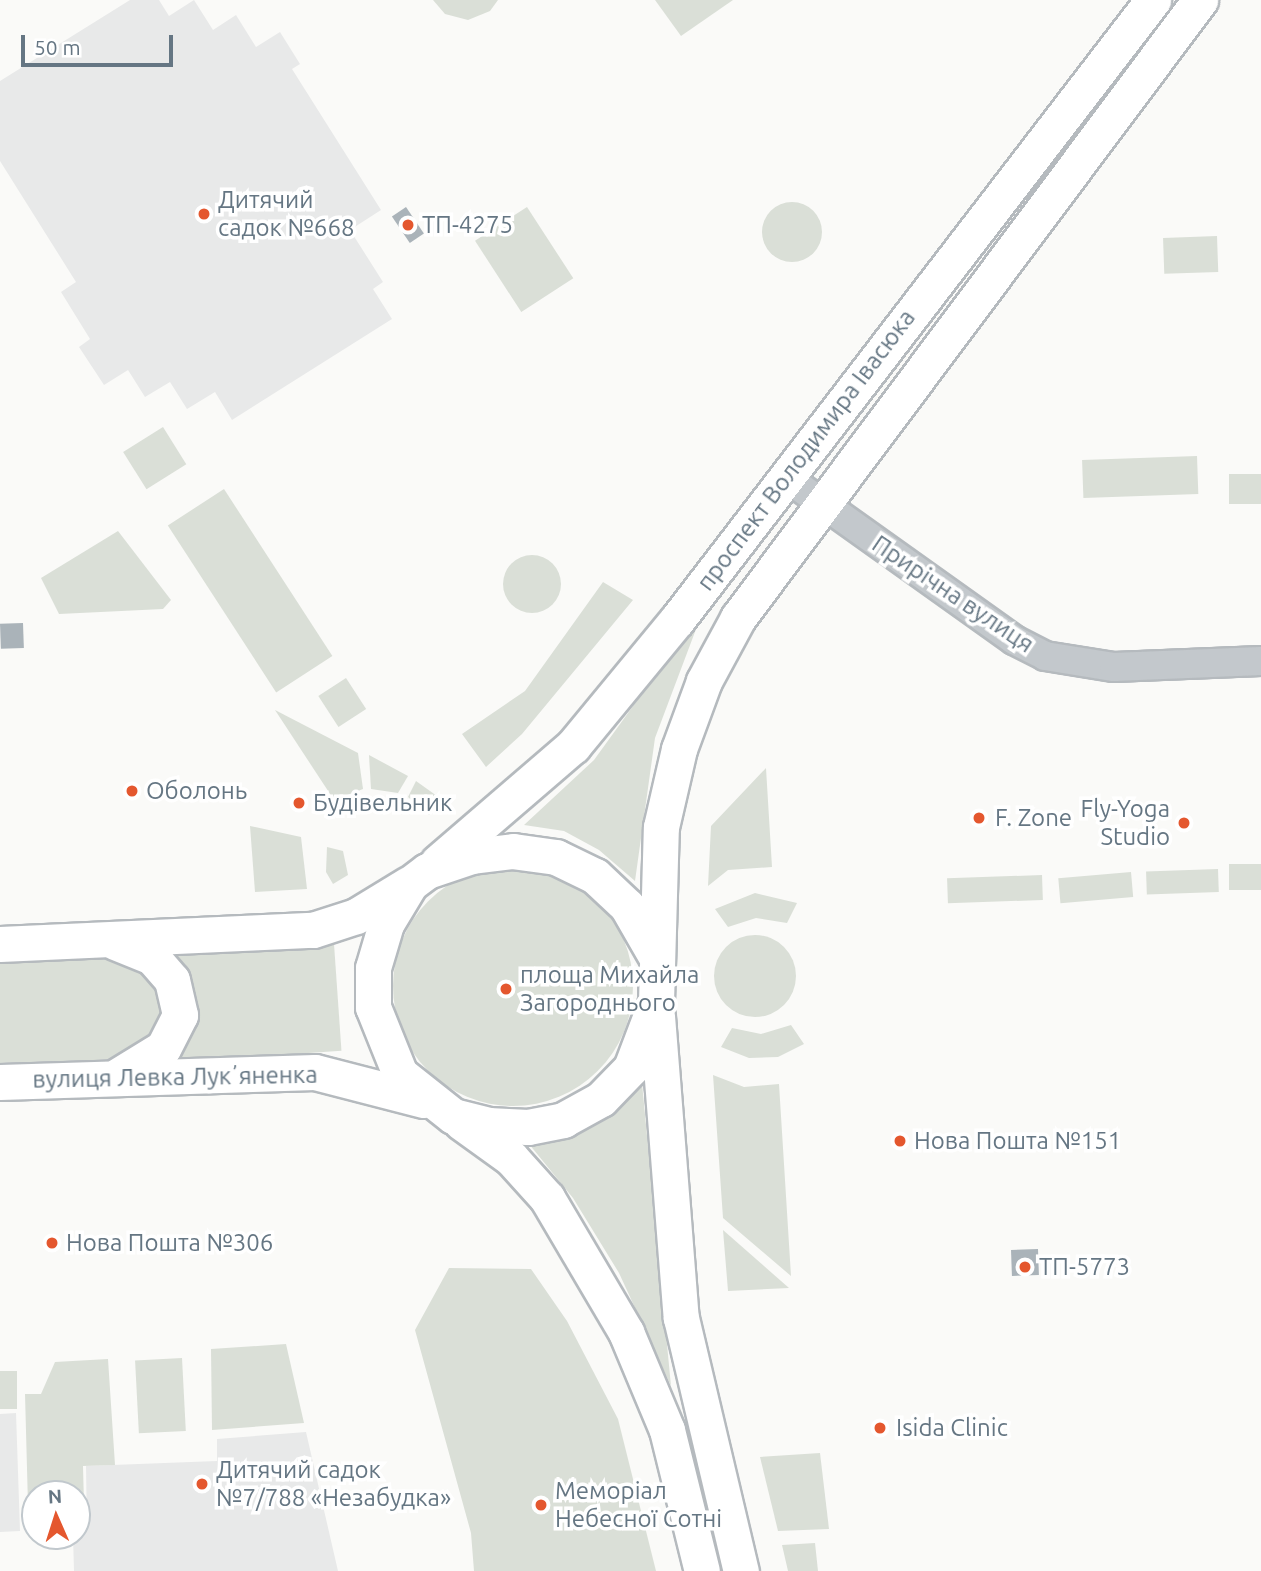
<!DOCTYPE html>
<meta charset="utf-8">
<style>
body{margin:0}
#map{position:relative;width:1261px;height:1571px;overflow:hidden;background:#fafaf8;font-family:Ubuntu,sans-serif}
div>[style]{position:absolute}
.built>*{inset:0;background:#e8e9e9}
.green>*{inset:0;background:#dadfd7;transform-origin:0 0}
.round{border-radius:50%}
.building>*{inset:0;background:#aab3b9;transform-origin:0 0}
.roads{filter:drop-shadow(2px 0 #b5babe) drop-shadow(-2px 0 #b5babe) drop-shadow(0 2px #b5babe) drop-shadow(0 -2px #b5babe)}
.minor>*{height:28px;margin:-14px;padding:0 14px;transform-origin:14px;border-radius:14px;background:#c3c8cc}
.major>*{height:35px;margin:-17.5px;padding:0 17.5px;transform-origin:17.5px;border-radius:17.5px;background:#fff}
.dots>*{width:19px;height:19px;translate:-50% -50%;box-sizing:border-box;border:4px solid #fff;border-radius:50%}
span{translate:-50% -50%;white-space:nowrap;text-align:center;line-height:1.15;-webkit-text-stroke:7px #fff;paint-order:stroke}
.poi-label{font-size:24px;color:#657683}
.left{translate:0 -50%;text-align:left}
.right{translate:-100% -50%;text-align:right}
.street-label{font-size:24px;color:#657683}
.north{position:absolute;left:21px;top:1480px;width:70px;height:70px;box-sizing:border-box;background:#fff;border:2px solid #c1c8cd;border-radius:50%;rotate:357deg;font-size:19px;font-weight:700;line-height:28px;text-align:center;color:#657683}
.north::after{content:'';display:block;margin:auto;width:24px;height:32px;background:#e4572e;clip-path:polygon(50% 0,100% 100%,50% 72%,0 100%)}
.scale{position:absolute;left:21px;top:35px;width:152px;height:32px;box-sizing:border-box;border:4px solid #657683;border-top:0;padding-left:9px;font-size:21px;line-height:24px;white-space:nowrap;color:#657683;-webkit-text-stroke:5px #fff;paint-order:stroke}
</style>
<div id="map">
<div class="built">
<div style="clip-path:polygon(130px 0,159px 0,169px 16px,194px 0,213px 30px,236px 15px,256px 47px,280px 32px,300px 64px,292px 69px,381px 210px,350px 230px,383px 282px,373px 289px,392px 319px,232px 420px,215px 392px,187px 409px,170px 382px,145px 397px,128px 370px,104px 385px,79px 347px,90px 339px,61px 292px,76px 282px,0 161px,0 81px)"></div>
<div style="clip-path:polygon(16px 1413px,20px 1531px,0 1532px,0 1414px)"></div>
<div style="clip-path:polygon(306px 1432px,338px 1571px,74px 1571px,73px 1536px,87px 1531px,86px 1466px,217px 1461px,217px 1439px)"></div>
</div>
<div class="green">
<div style="clip-path:polygon(433px 0,498px 0,490px 11px,468px 20px,445px 14px)"></div>
<div style="clip-path:polygon(655px 0,733px 0,681px 36px)"></div>
<div class="round" style="left:762px;top:202px;width:60px;height:60px"></div>
<div style="left:527px;top:207px;width:85px;height:62px;rotate:57deg"></div>
<div style="left:1217px;top:236px;width:36px;height:54px;rotate:88deg"></div>
<div style="left:163px;top:427px;width:44px;height:47px;rotate:58deg"></div>
<div style="left:1197px;top:456px;width:38px;height:115px;rotate:88deg"></div>
<div style="left:1261px;top:474px;width:30px;height:32px;rotate:90deg"></div>
<div style="left:224px;top:489px;width:199px;height:67px;rotate:57deg"></div>
<div style="clip-path:polygon(118px 531px,171px 600px,163px 609px,59px 614px,41px 578px)"></div>
<div class="round" style="left:503px;top:555px;width:58px;height:58px"></div>
<div style="clip-path:polygon(603px 582px,633px 600px,522px 734px,486px 767px,462px 734px,525px 691px)"></div>
<div style="clip-path:polygon(704px 608px,655px 738px,635px 881px,599px 850px,564px 831px,524px 825px,594px 760px)"></div>
<div style="left:346px;top:678px;width:37px;height:33px;rotate:57deg"></div>
<div style="clip-path:polygon(275px 710px,358px 753px,363px 789px,334px 800px)"></div>
<div style="clip-path:polygon(369px 755px,408px 776px,398px 793px,371px 789px)"></div>
<div style="clip-path:polygon(766px 768px,772px 867px,728px 870px,708px 886px,711px 826px)"></div>
<div style="clip-path:polygon(416px 781px,444px 801px,429px 815px,408px 797px)"></div>
<div style="clip-path:polygon(250px 826px,301px 837px,307px 889px,255px 892px)"></div>
<div style="clip-path:polygon(327px 847px,343px 851px,348px 875px,333px 884px,326px 872px)"></div>
<div style="left:1261px;top:864px;width:26px;height:32px;rotate:90deg"></div>
<div class="round" style="left:393px;top:866px;width:240px;height:240px"></div>
<div style="left:1218px;top:869px;width:23px;height:72px;rotate:88deg"></div>
<div style="left:1131px;top:872px;width:25px;height:73px;rotate:85deg"></div>
<div style="left:1042px;top:875px;width:25px;height:95px;rotate:88deg"></div>
<div style="clip-path:polygon(755px 893px,797px 903px,787px 923px,756px 918px,728px 927px,715px 909px)"></div>
<div class="round" style="left:714px;top:935px;width:82px;height:82px"></div>
<div style="left:334px;top:944px;width:107px;height:168px;rotate:86deg"></div>
<div style="clip-path:polygon(109px 956px,152px 969px,169px 1018px,128px 1059px,0 1063px,0 960px)"></div>
<div style="clip-path:polygon(791px 1025px,804px 1044px,778px 1057px,749px 1058px,721px 1047px,732px 1028px,761px 1034px)"></div>
<div style="clip-path:polygon(713px 1075px,744px 1087px,779px 1084px,791px 1276px,723px 1218px)"></div>
<div style="clip-path:polygon(642px 1083px,671px 1386px,619px 1273px,573px 1198px,529px 1144px,579px 1130px,618px 1109px)"></div>
<div style="clip-path:polygon(723px 1230px,789px 1288px,728px 1291px)"></div>
<div style="clip-path:polygon(449px 1268px,531px 1269px,567px 1321px,618px 1419px,656px 1571px,474px 1571px,471px 1533px,415px 1330px)"></div>
<div style="clip-path:polygon(286px 1344px,304px 1423px,212px 1430px,211px 1349px)"></div>
<div style="left:182px;top:1358px;width:73px;height:47px;rotate:87deg"></div>
<div style="clip-path:polygon(108px 1359px,115px 1465px,83px 1466px,84px 1504px,77px 1505px,77px 1494px,35px 1494px,35px 1506px,28px 1506px,25px 1394px,41px 1394px,55px 1362px)"></div>
<div style="left:0;top:1371px;width:17px;height:38px"></div>
<div style="clip-path:polygon(820px 1453px,829px 1529px,778px 1531px,760px 1457px)"></div>
<div style="clip-path:polygon(815px 1543px,818px 1571px,788px 1571px,782px 1545px)"></div>
</div>
<div class="building">
<div style="left:406px;top:207px;width:32px;height:17px;rotate:56deg"></div>
<div style="left:23px;top:623px;width:25px;height:23px;rotate:88deg"></div>
<div style="left:1038px;top:1249px;width:26px;height:27px;rotate:88deg"></div>
</div>
<div class="roads">
<div class="minor">
<div style="left:787px;top:478px;width:279px;rotate:35.5deg"></div>
<div style="left:1014px;top:640px;width:35px;rotate:27deg"></div>
<div style="left:1045px;top:656px;width:70px;rotate:9.1deg"></div>
<div style="left:1114px;top:667px;width:147px;rotate:-2.3deg"></div>
</div>
<div class="major">
<div style="left:438px;top:862px;width:178px;rotate:-40.7deg"></div>
<div style="left:573px;top:746px;width:163px;rotate:-50.5deg"></div>
<div style="left:677px;top:620px;width:782px;rotate:-52.49deg"></div>
<div style="left:115px;top:942px;width:40px;rotate:22deg"></div>
<div style="left:152px;top:957px;width:30px;rotate:49deg"></div>
<div style="left:172px;top:980px;width:36px;rotate:77deg"></div>
<div style="left:180px;top:1015px;width:37px;rotate:117deg"></div>
<div style="left:163px;top:1048px;width:52px;rotate:148.5deg"></div>
<div style="left:0;top:944px;width:313px;rotate:-2.6deg"></div>
<div style="left:313px;top:930px;width:45px;rotate:-18deg"></div>
<div style="left:356px;top:916px;width:60px;rotate:-31.3deg"></div>
<div style="left:654px;top:953px;width:54px;rotate:-119.9deg"></div>
<div style="left:627px;top:906px;width:44px;rotate:-136.8deg"></div>
<div style="left:595px;top:876px;width:43px;rotate:-154deg"></div>
<div style="left:556px;top:857px;width:43px;rotate:-172.1deg"></div>
<div style="left:513px;top:851px;width:41px;rotate:173deg"></div>
<div style="left:472px;top:856px;width:47px;rotate:161.6deg"></div>
<div style="left:427px;top:871px;width:21px;rotate:143deg"></div>
<div style="left:410px;top:884px;width:47px;rotate:121deg"></div>
<div style="left:386px;top:924px;width:46px;rotate:106.5deg"></div>
<div style="left:373px;top:968px;width:39px;rotate:90deg"></div>
<div style="left:373px;top:1007px;width:72px;rotate:68.1deg"></div>
<div style="left:400px;top:1074px;width:68px;rotate:38.4deg"></div>
<div style="left:453px;top:1116px;width:36px;rotate:14deg"></div>
<div style="left:488px;top:1125px;width:40px;rotate:2.9deg"></div>
<div style="left:528px;top:1127px;width:36px;rotate:-11deg"></div>
<div style="left:563px;top:1120px;width:43px;rotate:-28.9deg"></div>
<div style="left:601px;top:1099px;width:43px;rotate:-45.9deg"></div>
<div style="left:631px;top:1068px;width:71px;rotate:-69.3deg"></div>
<div style="left:656px;top:1002px;width:175px;rotate:-88.4deg"></div>
<div style="left:661px;top:827px;width:80px;rotate:-77deg"></div>
<div style="left:679px;top:749px;width:72px;rotate:-69.8deg"></div>
<div style="left:704px;top:681px;width:72px;rotate:-61.6deg"></div>
<div style="left:738px;top:618px;width:772px;rotate:-53.22deg"></div>
<div style="left:657px;top:1016px;width:303px;rotate:85.5deg"></div>
<div style="left:681px;top:1318px;width:260px;rotate:76.7deg"></div>
<div style="left:0;top:1082px;width:315px;rotate:-1.8deg"></div>
<div style="left:315px;top:1072px;width:112px;rotate:14.5deg"></div>
<div style="left:461px;top:1122px;width:62px;rotate:35.8deg"></div>
<div style="left:511px;top:1158px;width:54px;rotate:48deg"></div>
<div style="left:547px;top:1198px;width:156px;rotate:59.5deg"></div>
<div style="left:626px;top:1332px;width:106px;rotate:67.3deg"></div>
<div style="left:667px;top:1430px;width:145px;rotate:76.1deg"></div>
</div>
</div>
<div class="dots">
<div style="left:204px;top:214px;background:#e4572e"></div>
<div style="left:408px;top:225px;background:#e4572e"></div>
<div style="left:132px;top:791px;background:#e4572e"></div>
<div style="left:299px;top:803px;background:#e4572e"></div>
<div style="left:979px;top:818px;background:#e4572e"></div>
<div style="left:1184px;top:823px;background:#e4572e"></div>
<div style="left:506px;top:989px;background:#e4572e"></div>
<div style="left:900px;top:1141px;background:#e4572e"></div>
<div style="left:52px;top:1243px;background:#e4572e"></div>
<div style="left:1025px;top:1267px;background:#e4572e"></div>
<div style="left:880px;top:1428px;background:#e4572e"></div>
<div style="left:202px;top:1484px;background:#e4572e"></div>
<div style="left:541px;top:1505px;background:#e4572e"></div>
</div>
<div class="poi-label">
<span class="left" style="left:218px;top:214px">Дитячий<br>садок №668</span>
<span class="left" style="left:422px;top:225px">ТП-4275</span>
<span class="left" style="left:146px;top:791px">Оболонь</span>
<span class="left" style="left:313px;top:803px">Будівельник</span>
<span class="right" style="left:1170px;top:823px">Fly-Yoga<br>Studio</span>
<span class="left" style="left:995px;top:818px">F. Zone</span>
<span class="left" style="left:520px;top:989px">площа Михайла<br>Загороднього</span>
<span class="left" style="left:914px;top:1141px">Нова Пошта №151</span>
<span class="left" style="left:66px;top:1243px">Нова Пошта №306</span>
<span class="left" style="left:1039px;top:1267px">ТП-5773</span>
<span class="left" style="left:896px;top:1428px">Isida Clinic</span>
<span class="left" style="left:216px;top:1484px">Дитячий садок<br>№7/788 «Незабудка»</span>
<span class="left" style="left:555px;top:1505px">Меморіал<br>Небесної Сотні</span>
</div>
<div class="street-label">
<span style="left:806px;top:450px;rotate:-53deg">проспект Володимира Івасюка</span>
<span style="left:953px;top:594px;rotate:34deg">Прирічна вулиця</span>
<span style="left:175px;top:1077px;rotate:-1deg">вулиця Левка Лукʼяненка</span>
</div>
<div class="north">N</div>
<div class="scale">50 m</div>
</div>
